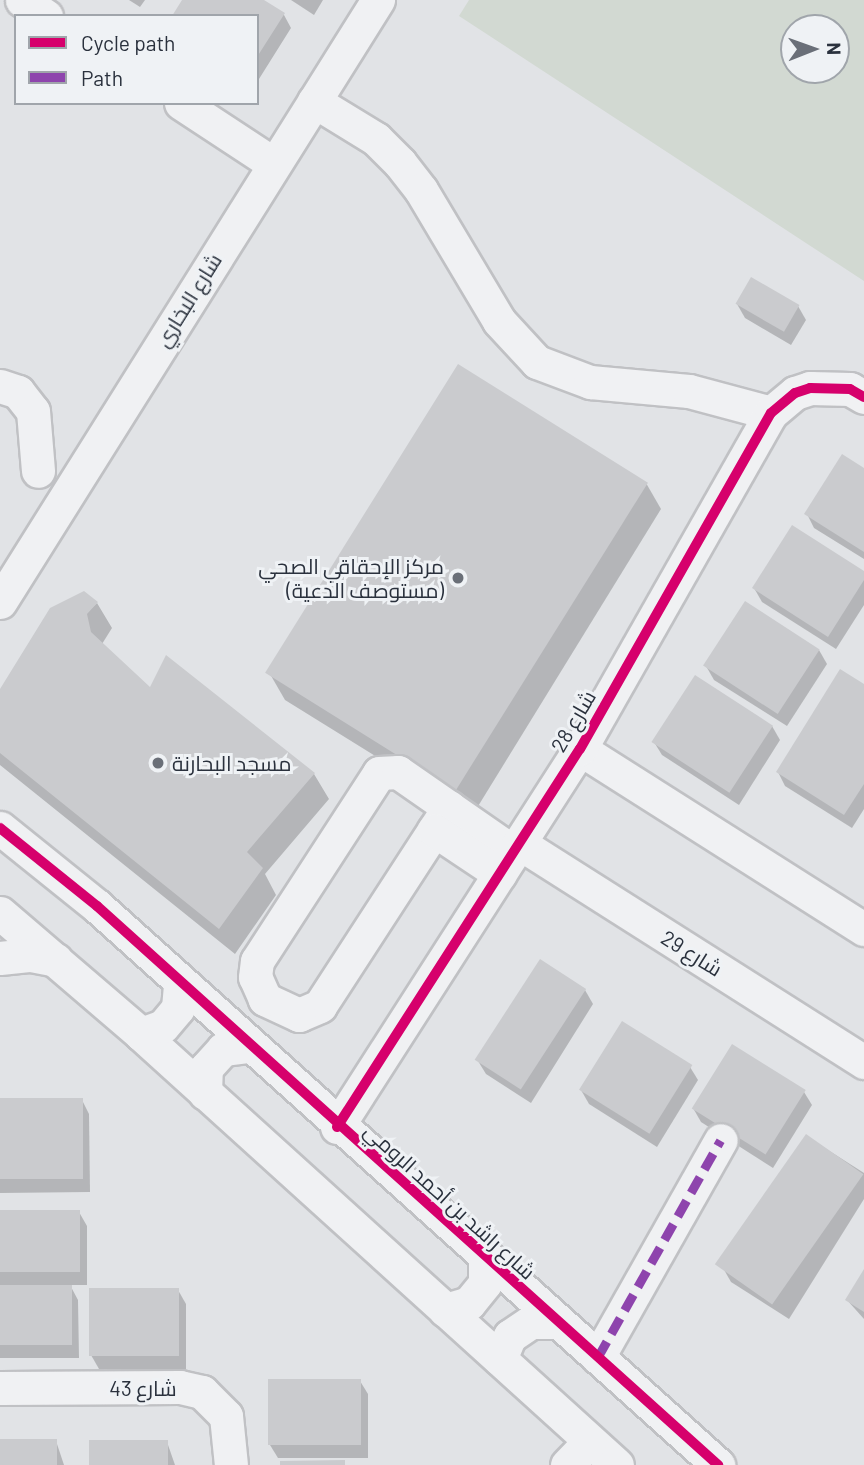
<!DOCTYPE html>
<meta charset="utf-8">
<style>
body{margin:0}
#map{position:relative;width:864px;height:1465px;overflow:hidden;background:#e1e3e6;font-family:Barlow,Cairo,sans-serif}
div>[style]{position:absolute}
.green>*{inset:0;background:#d2d9d2}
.shadow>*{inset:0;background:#0003}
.building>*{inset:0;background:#cacbce;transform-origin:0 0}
.roads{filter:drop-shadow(2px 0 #c0c1c4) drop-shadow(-2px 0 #c0c1c4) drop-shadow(0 2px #c0c1c4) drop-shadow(0 -2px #c0c1c4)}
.minor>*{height:33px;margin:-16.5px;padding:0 16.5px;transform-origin:16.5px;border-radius:16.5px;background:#f0f1f3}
.quiet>*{height:9px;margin-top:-4.5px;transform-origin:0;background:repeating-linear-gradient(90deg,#8e44ad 0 18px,transparent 0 27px)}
.cycleway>*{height:10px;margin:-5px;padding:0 5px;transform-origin:5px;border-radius:5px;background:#d6006c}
.dots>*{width:19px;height:19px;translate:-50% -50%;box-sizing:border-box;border:4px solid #eff2f5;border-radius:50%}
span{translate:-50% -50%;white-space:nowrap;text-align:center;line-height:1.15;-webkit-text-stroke:6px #eff2f5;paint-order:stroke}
.street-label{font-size:21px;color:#2a313d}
.poi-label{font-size:21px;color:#2a313d}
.right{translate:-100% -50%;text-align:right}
.left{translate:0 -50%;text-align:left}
.legend{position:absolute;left:14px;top:14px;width:245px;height:91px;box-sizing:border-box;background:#eff2f5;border:2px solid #a0a5ab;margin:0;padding:9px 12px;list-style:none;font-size:21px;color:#2a313d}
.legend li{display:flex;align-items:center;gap:14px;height:35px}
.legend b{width:35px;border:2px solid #a0a5ab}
.north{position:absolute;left:780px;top:14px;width:70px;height:70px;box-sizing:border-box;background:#eff2f5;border:2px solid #a0a5ab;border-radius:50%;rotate:89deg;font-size:19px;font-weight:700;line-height:28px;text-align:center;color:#2a313d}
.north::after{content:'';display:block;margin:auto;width:24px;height:32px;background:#6a6f78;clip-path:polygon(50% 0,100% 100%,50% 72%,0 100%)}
</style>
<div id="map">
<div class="green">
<div style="clip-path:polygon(evenodd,469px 0,864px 0,864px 281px,459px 16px,469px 0,794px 28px,836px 28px,836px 70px,794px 70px,794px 28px)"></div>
</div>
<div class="shadow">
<div style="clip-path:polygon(129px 0,145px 0,140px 7px)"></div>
<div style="clip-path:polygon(184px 0,261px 0,284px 15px,291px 28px,259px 79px,257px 16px)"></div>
<div style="clip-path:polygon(291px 0,323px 0,314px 15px)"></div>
<div style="clip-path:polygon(737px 304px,798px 306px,806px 320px,791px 345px,745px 318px)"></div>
<div style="clip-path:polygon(864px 470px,864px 559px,814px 528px,807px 514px)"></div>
<div style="clip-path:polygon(646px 483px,661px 509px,472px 816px,285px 700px,270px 674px)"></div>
<div style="clip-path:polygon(864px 573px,864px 605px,836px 649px,762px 602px,754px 588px)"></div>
<div style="clip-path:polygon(97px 603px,112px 628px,102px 644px,150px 690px,314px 774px,329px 799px,265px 874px,276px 895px,235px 954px,0 765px,0 693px)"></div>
<div style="clip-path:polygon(819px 650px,827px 664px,787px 726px,714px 680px,706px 666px)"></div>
<div style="clip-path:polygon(864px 686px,864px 809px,852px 828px,785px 786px,778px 772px)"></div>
<div style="clip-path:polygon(772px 726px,780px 740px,739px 805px,662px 755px,654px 742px)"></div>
<div style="clip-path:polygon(585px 990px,593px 1004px,531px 1103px,486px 1074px,478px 1061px)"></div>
<div style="clip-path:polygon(690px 1067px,698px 1080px,657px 1147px,589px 1104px,581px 1090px)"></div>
<div style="clip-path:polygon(804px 1092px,812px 1105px,773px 1168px,701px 1122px,693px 1108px)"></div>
<div style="clip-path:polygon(82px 1100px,89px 1114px,90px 1192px,0 1193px,0 1101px)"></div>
<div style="clip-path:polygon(806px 1136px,864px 1173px,864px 1199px,789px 1319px,731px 1282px,723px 1268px)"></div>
<div style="clip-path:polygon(79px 1212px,87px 1226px,87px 1285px,70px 1285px,78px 1300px,79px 1358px,0 1358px,0 1213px)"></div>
<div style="clip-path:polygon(864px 1272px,864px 1319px,847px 1300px)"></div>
<div style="clip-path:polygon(178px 1290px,186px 1304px,186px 1369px,99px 1369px,91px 1355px)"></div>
<div style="clip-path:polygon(360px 1381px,368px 1394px,368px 1458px,278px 1458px,270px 1445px)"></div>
<div style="clip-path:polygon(56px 1441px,64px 1465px,0 1465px,0 1442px)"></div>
<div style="clip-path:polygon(167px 1442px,175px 1465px,91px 1465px)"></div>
</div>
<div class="building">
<div style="clip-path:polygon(182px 0,264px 0,285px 13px,257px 57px,257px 16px,172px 16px)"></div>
<div style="left:751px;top:277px;width:56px;height:31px;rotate:30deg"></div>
<div style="left:458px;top:364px;width:224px;height:364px;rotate:32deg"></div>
<div style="clip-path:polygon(842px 454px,864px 468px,864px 552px,804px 514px)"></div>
<div style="clip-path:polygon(792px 525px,864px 571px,864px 580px,828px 637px,752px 588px)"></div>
<div style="clip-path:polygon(84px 591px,98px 602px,87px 614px,91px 632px,150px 687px,166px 655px,315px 773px,247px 852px,263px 868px,219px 929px,0 753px,0 689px,50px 608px)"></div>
<div style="left:745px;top:601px;width:89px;height:77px;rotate:33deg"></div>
<div style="clip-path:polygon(840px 669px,864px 684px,864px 784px,844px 815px,776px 772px)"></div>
<div style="left:695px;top:675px;width:93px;height:80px;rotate:33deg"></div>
<div style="left:540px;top:959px;width:55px;height:120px;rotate:33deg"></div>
<div style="left:622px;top:1021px;width:83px;height:81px;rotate:32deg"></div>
<div style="left:732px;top:1044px;width:87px;height:76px;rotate:32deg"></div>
<div style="left:83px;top:1098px;width:81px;height:83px;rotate:90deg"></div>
<div style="left:806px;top:1134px;width:70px;height:159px;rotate:35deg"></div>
<div style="left:80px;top:1210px;width:62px;height:80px;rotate:90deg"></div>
<div style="clip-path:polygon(864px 1269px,864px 1312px,845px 1300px)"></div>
<div style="left:0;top:1285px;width:72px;height:60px"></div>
<div style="left:179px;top:1288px;width:68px;height:90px;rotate:90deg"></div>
<div style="left:268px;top:1379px;width:93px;height:66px"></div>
<div style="left:57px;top:1439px;width:26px;height:57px;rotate:90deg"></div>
<div style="left:89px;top:1440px;width:79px;height:25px"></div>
<div style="clip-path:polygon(345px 1460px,345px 1465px,280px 1465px,280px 1461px)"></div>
</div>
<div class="roads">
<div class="minor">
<div style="left:22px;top:0;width:29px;rotate:34deg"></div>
<div style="left:314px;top:101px;width:73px;rotate:31.5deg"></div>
<div style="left:376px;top:139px;width:34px;rotate:45deg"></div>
<div style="left:400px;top:163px;width:34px;rotate:52deg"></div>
<div style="left:421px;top:190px;width:152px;rotate:59.2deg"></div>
<div style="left:499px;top:321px;width:56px;rotate:47.2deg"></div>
<div style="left:537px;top:362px;width:57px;rotate:20.7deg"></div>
<div style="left:590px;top:382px;width:99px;rotate:5.2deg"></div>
<div style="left:689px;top:391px;width:85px;rotate:15deg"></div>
<div style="left:181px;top:103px;width:111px;rotate:33.3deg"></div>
<div style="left:0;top:386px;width:19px;rotate:18deg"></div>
<div style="left:18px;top:392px;width:24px;rotate:52deg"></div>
<div style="left:33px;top:411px;width:60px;rotate:85.2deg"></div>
<div style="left:0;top:602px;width:711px;rotate:-57.88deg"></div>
<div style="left:580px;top:749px;width:336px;rotate:32.4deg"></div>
<div style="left:449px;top:807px;width:237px;rotate:123deg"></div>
<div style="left:320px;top:1006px;width:23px;rotate:157deg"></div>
<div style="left:299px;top:1015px;width:38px;rotate:-155deg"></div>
<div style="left:265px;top:999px;width:24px;rotate:-114deg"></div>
<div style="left:255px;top:977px;width:16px;rotate:-83deg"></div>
<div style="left:257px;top:961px;width:224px;rotate:-57deg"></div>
<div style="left:379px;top:773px;width:19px;rotate:-3deg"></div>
<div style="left:398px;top:772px;width:140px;rotate:34.8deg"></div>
<div style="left:0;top:828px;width:124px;rotate:38.8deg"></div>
<div style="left:97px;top:906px;width:836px;rotate:41.99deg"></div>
<div style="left:434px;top:830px;width:79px;rotate:33.7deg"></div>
<div style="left:519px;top:843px;width:409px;rotate:32.4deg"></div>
<div style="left:0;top:913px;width:186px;rotate:40.6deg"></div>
<div style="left:141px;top:1034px;width:642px;rotate:42.16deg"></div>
<div style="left:0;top:958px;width:31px;rotate:-6deg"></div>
<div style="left:31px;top:955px;width:25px;rotate:11deg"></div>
<div style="left:141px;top:1034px;width:23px;rotate:-20deg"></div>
<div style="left:163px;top:1026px;width:23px;rotate:-50deg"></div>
<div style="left:178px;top:1008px;width:24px;rotate:-85deg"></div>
<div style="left:205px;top:1093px;width:25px;rotate:-88deg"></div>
<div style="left:206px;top:1068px;width:25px;rotate:-48deg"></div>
<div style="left:223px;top:1049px;width:24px;rotate:-7deg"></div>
<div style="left:337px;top:1127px;width:449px;rotate:-57.3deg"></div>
<div style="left:580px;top:749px;width:386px;rotate:-60.4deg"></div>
<div style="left:771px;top:413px;width:31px;rotate:-40deg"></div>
<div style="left:795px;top:393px;width:16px;rotate:-18deg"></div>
<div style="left:810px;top:388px;width:40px;rotate:1.4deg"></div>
<div style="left:850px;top:389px;width:16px;rotate:30deg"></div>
<div style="left:445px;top:1310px;width:25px;rotate:-16deg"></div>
<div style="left:469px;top:1303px;width:26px;rotate:-51deg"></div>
<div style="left:485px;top:1283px;width:25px;rotate:-90deg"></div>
<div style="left:598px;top:1357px;width:249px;rotate:-60.5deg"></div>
<div style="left:500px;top:1359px;width:25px;rotate:-67deg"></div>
<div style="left:510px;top:1336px;width:25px;rotate:-34deg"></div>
<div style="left:531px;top:1322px;width:27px"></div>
<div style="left:0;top:1388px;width:180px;rotate:-0.3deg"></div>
<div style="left:180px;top:1387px;width:23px;rotate:13deg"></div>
<div style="left:202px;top:1392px;width:34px;rotate:45deg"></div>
<div style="left:226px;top:1416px;width:49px;rotate:84.2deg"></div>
<div style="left:567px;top:1465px;width:33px;rotate:-46deg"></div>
</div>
</div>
<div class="quiet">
<div style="left:598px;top:1357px;width:249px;rotate:-60.5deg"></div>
</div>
<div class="cycleway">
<div style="left:0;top:828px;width:124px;rotate:38.8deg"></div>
<div style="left:97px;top:906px;width:836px;rotate:41.99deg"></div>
<div style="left:337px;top:1127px;width:449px;rotate:-57.3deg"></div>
<div style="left:580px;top:749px;width:386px;rotate:-60.4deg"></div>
<div style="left:771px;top:413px;width:31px;rotate:-40deg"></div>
<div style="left:795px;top:393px;width:16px;rotate:-18deg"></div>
<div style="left:810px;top:388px;width:40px;rotate:1.4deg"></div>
<div style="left:850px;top:389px;width:16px;rotate:30deg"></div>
</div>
<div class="dots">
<div style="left:458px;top:578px;background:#6a6f78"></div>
<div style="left:158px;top:763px;background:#6a6f78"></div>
</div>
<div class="street-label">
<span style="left:188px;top:300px;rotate:-58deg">شارع البخاري</span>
<span style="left:573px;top:721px;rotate:-60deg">شارع 28</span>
<span style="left:692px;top:953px;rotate:32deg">شارع 29</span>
<span style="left:450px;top:1201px;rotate:42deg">شارع راشد بن أحمد الرومي</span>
<span style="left:143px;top:1388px">شارع 43</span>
</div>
<div class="poi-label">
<span class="right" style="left:444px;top:578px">مركز الإحقاقي الصحي<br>(مستوصف الدعية)</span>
<span class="left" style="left:172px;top:763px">مسجد البحارنة</span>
</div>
<ul class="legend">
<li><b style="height:9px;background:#d6006c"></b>Cycle path</li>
<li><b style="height:9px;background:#8e44ad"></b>Path</li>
</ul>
<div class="north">N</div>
</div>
